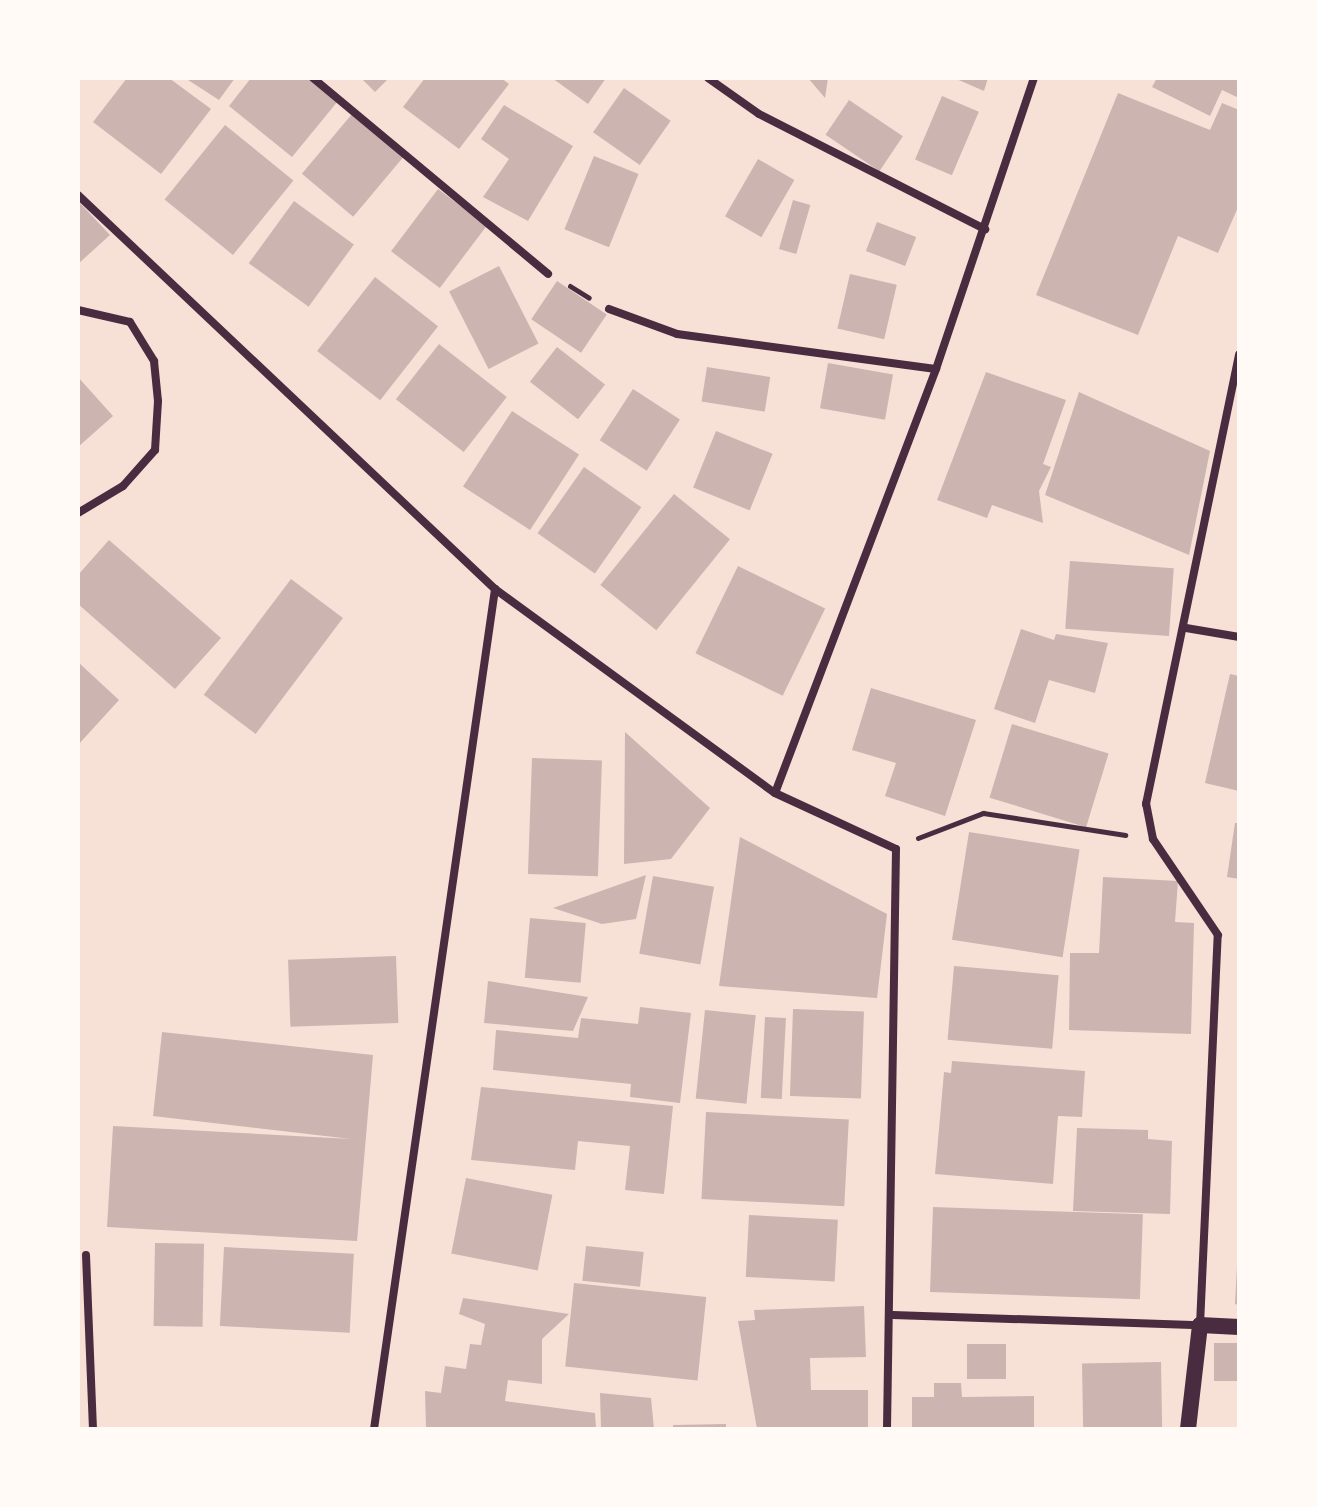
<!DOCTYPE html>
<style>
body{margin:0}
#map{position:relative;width:1317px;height:1507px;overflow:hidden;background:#f7e1d7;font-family:"Varela Round",sans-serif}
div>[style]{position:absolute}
.building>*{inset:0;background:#ccb4b1;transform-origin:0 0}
.path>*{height:5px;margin:-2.5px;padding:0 2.5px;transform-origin:2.5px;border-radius:2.5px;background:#4a2c40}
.minor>*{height:8px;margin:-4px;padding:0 4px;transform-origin:4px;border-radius:4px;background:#4a2c40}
.secondary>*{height:16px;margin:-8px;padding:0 8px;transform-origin:8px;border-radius:8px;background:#4a2c40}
span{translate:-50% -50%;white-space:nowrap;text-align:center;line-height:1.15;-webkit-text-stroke:6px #fffaf5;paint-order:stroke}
.frame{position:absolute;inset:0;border:80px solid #fffaf5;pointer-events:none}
</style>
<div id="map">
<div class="building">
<div style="clip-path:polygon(127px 78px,169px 78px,211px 109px,161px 174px,93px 122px)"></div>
<div style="clip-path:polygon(185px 78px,235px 78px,219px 100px)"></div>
<div style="clip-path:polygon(251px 78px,310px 78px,338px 101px,292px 157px,229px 106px)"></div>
<div style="clip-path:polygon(361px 78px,389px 78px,375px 92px)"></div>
<div style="clip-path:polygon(425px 78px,501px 78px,509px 84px,459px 149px,403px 107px)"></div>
<div style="clip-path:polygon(552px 78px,606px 78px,588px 104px)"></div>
<div style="clip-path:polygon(808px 78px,828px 78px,825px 98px)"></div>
<div style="clip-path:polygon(954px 78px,988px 78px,984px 91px)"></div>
<div style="clip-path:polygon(1157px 78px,1239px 78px,1239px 98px,1222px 90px,1210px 116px,1152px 87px)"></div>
<div style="left:624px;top:88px;width:57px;height:54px;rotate:35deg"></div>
<div style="clip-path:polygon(1118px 93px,1210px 130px,1222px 103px,1239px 110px,1239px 205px,1218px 253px,1178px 236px,1138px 335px,1036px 295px)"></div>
<div style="left:942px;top:96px;width:40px;height:69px;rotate:23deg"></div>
<div style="left:849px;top:100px;width:65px;height:42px;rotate:34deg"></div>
<div style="clip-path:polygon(504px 105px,573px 146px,528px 221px,483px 197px,509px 159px,481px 139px)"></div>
<div style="left:352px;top:114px;width:67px;height:78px;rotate:40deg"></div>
<div style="left:225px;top:125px;width:88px;height:96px;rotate:39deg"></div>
<div style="left:594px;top:156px;width:48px;height:79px;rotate:22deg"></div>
<div style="left:758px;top:159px;width:42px;height:66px;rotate:30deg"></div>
<div style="left:438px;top:189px;width:61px;height:78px;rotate:37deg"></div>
<div style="left:793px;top:200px;width:18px;height:51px;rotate:16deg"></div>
<div style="clip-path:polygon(78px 201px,110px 235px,78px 264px)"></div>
<div style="left:294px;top:201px;width:74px;height:77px;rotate:36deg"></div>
<div style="left:877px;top:222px;width:42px;height:31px;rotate:21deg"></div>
<div style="left:499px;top:266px;width:87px;height:56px;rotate:63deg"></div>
<div style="left:850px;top:274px;width:48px;height:56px;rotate:13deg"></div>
<div style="left:375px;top:277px;width:80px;height:94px;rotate:38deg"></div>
<div style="left:557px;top:281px;width:60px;height:46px;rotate:34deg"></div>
<div style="left:439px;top:344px;width:86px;height:70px;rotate:38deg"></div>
<div style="left:557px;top:347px;width:61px;height:44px;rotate:38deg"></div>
<div style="left:828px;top:363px;width:66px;height:46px;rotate:10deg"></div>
<div style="left:707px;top:367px;width:64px;height:35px;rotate:9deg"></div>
<div style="clip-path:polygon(986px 372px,1066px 400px,1043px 464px,1051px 467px,1039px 491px,1043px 523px,992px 505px,987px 518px,937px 500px)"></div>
<div style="clip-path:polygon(78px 377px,113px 416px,78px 447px)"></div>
<div style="left:633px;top:389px;width:56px;height:61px;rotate:33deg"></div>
<div style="clip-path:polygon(1079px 392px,1210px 451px,1189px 555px,1045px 495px)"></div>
<div style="left:512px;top:411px;width:80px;height:90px;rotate:33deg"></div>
<div style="left:716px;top:431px;width:61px;height:61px;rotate:22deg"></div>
<div style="left:584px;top:467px;width:70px;height:81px;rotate:35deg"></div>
<div style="left:674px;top:494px;width:72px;height:117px;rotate:39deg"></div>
<div style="clip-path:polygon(109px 540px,221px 638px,175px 689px,78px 604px,78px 575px)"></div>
<div style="left:1070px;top:561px;width:104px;height:68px;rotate:4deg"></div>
<div style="left:738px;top:566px;width:97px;height:97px;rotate:26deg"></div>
<div style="left:291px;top:579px;width:65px;height:145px;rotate:37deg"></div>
<div style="clip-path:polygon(1021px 629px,1054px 640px,1056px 634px,1108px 643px,1095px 693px,1049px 680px,1035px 723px,994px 709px)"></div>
<div style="clip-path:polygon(78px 662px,119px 700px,78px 745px)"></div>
<div style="clip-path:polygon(1230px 674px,1239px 676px,1239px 791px,1205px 783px)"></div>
<div style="clip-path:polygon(871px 688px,976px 720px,945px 816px,885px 796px,896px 763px,852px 750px)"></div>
<div style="left:1012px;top:724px;width:101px;height:77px;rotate:17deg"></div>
<div style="clip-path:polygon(625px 732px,710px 808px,671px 859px,624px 864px)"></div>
<div style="left:532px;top:758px;width:70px;height:116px;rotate:2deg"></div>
<div style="clip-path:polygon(1235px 823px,1239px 823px,1239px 879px,1227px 877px)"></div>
<div style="left:969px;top:832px;width:112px;height:109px;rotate:9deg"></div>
<div style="clip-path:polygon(740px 837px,887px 914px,877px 998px,719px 986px)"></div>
<div style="clip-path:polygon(646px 875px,636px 919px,602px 924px,553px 908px)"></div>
<div style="left:653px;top:876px;width:62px;height:79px;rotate:10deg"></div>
<div style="clip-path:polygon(1103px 877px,1178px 881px,1175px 922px,1194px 923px,1191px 1034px,1069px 1030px,1070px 953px,1099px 953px)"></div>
<div style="left:530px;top:918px;width:56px;height:60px;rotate:5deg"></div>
<div style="left:396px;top:956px;width:67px;height:108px;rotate:88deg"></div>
<div style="left:954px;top:966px;width:105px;height:74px;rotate:5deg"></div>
<div style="clip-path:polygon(488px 981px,588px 997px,573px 1031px,484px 1023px)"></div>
<div style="clip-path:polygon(640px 1007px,691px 1013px,680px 1103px,630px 1097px,631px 1084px,493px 1070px,496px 1030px,578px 1038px,581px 1018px,638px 1024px)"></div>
<div style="left:793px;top:1009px;width:71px;height:87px;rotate:2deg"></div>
<div style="left:705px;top:1010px;width:51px;height:89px;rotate:6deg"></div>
<div style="left:765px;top:1017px;width:21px;height:81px;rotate:3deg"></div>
<div style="clip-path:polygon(162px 1032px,373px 1055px,357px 1241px,107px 1227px,113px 1126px,351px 1139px,153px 1116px)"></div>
<div style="clip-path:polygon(952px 1061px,1085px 1071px,1082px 1117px,1058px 1116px,1053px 1184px,935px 1174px,944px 1072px,951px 1073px)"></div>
<div style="clip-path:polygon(481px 1087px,673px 1106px,664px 1194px,625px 1190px,630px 1146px,578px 1141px,575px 1170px,471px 1160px)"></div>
<div style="left:706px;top:1112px;width:143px;height:87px;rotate:3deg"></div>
<div style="clip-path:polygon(1077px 1128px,1148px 1130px,1148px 1139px,1172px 1141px,1170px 1214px,1073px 1211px)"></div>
<div style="left:466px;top:1178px;width:88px;height:77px;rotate:11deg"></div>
<div style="left:933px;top:1207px;width:210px;height:85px;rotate:2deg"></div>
<div style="left:749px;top:1215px;width:89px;height:62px;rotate:3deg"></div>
<div style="left:155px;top:1243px;width:49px;height:83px;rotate:1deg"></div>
<div style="left:586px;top:1246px;width:58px;height:35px;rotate:6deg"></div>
<div style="left:224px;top:1247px;width:130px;height:79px;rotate:3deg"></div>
<div style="clip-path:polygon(1237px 1267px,1239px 1267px,1239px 1305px,1235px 1304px)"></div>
<div style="left:574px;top:1283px;width:133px;height:84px;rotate:6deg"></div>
<div style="clip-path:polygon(463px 1298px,569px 1314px,542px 1339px,542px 1384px,508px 1380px,505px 1401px,595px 1413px,596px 1429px,426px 1429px,425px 1391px,441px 1393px,445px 1366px,466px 1369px,470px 1344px,481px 1345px,485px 1324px,459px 1314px)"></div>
<div style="clip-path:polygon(864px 1306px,866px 1357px,810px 1358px,811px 1390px,868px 1390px,868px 1429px,757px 1429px,738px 1321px,755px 1320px,754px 1310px)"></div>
<div style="left:1214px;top:1343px;width:25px;height:38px"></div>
<div style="left:967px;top:1344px;width:39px;height:35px"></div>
<div style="left:1161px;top:1362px;width:65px;height:79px;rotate:89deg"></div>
<div style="clip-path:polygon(934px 1383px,961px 1383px,962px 1397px,1034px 1396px,1034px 1429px,912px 1429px,912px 1397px,934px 1397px)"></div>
<div style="clip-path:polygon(600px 1393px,651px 1398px,654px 1429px,601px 1429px)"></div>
<div style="clip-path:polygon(726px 1424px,726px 1429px,673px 1429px,673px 1425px)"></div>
</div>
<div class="path">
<div style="left:570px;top:286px;width:22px;rotate:32deg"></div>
<div style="left:918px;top:838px;width:70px;rotate:-21deg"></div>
<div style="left:983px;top:813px;width:144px;rotate:8.8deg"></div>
</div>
<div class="minor">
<div style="left:313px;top:78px;width:306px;rotate:39.8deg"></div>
<div style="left:708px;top:78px;width:62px;rotate:35.2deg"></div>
<div style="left:759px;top:114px;width:254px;rotate:27deg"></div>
<div style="left:78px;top:195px;width:574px;rotate:43.38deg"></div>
<div style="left:495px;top:589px;width:346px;rotate:36.1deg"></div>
<div style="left:775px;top:793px;width:133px;rotate:24.8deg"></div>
<div style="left:896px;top:849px;width:580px;rotate:90.89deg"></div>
<div style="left:609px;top:309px;width:72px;rotate:20.2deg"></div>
<div style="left:677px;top:334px;width:261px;rotate:7.7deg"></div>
<div style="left:78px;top:310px;width:53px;rotate:13deg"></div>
<div style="left:130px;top:322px;width:46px;rotate:58.4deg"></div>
<div style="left:154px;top:361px;width:40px;rotate:84.3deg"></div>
<div style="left:158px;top:401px;width:49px;rotate:93.5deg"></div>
<div style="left:155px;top:450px;width:48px;rotate:131.6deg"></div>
<div style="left:123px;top:486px;width:52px;rotate:149deg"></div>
<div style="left:1186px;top:628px;width:54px;rotate:9.6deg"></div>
<div style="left:775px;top:793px;width:454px;rotate:-69.2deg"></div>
<div style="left:936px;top:369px;width:307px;rotate:-71.4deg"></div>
<div style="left:86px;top:1255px;width:174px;rotate:87.7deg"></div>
<div style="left:893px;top:1315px;width:307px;rotate:1.9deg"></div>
<div style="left:1200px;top:1325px;width:390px;rotate:-87.4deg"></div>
<div style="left:1218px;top:935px;width:116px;rotate:-124.1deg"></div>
<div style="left:1153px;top:839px;width:36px;rotate:-101deg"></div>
<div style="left:1146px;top:804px;width:459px;rotate:-78.3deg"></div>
<div style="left:374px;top:1429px;width:849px;rotate:-81.8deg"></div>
</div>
<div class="secondary">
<div style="left:1188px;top:1429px;width:105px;rotate:-83.4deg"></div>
<div style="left:1200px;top:1325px;width:39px;rotate:3deg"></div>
</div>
<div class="frame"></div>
</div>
